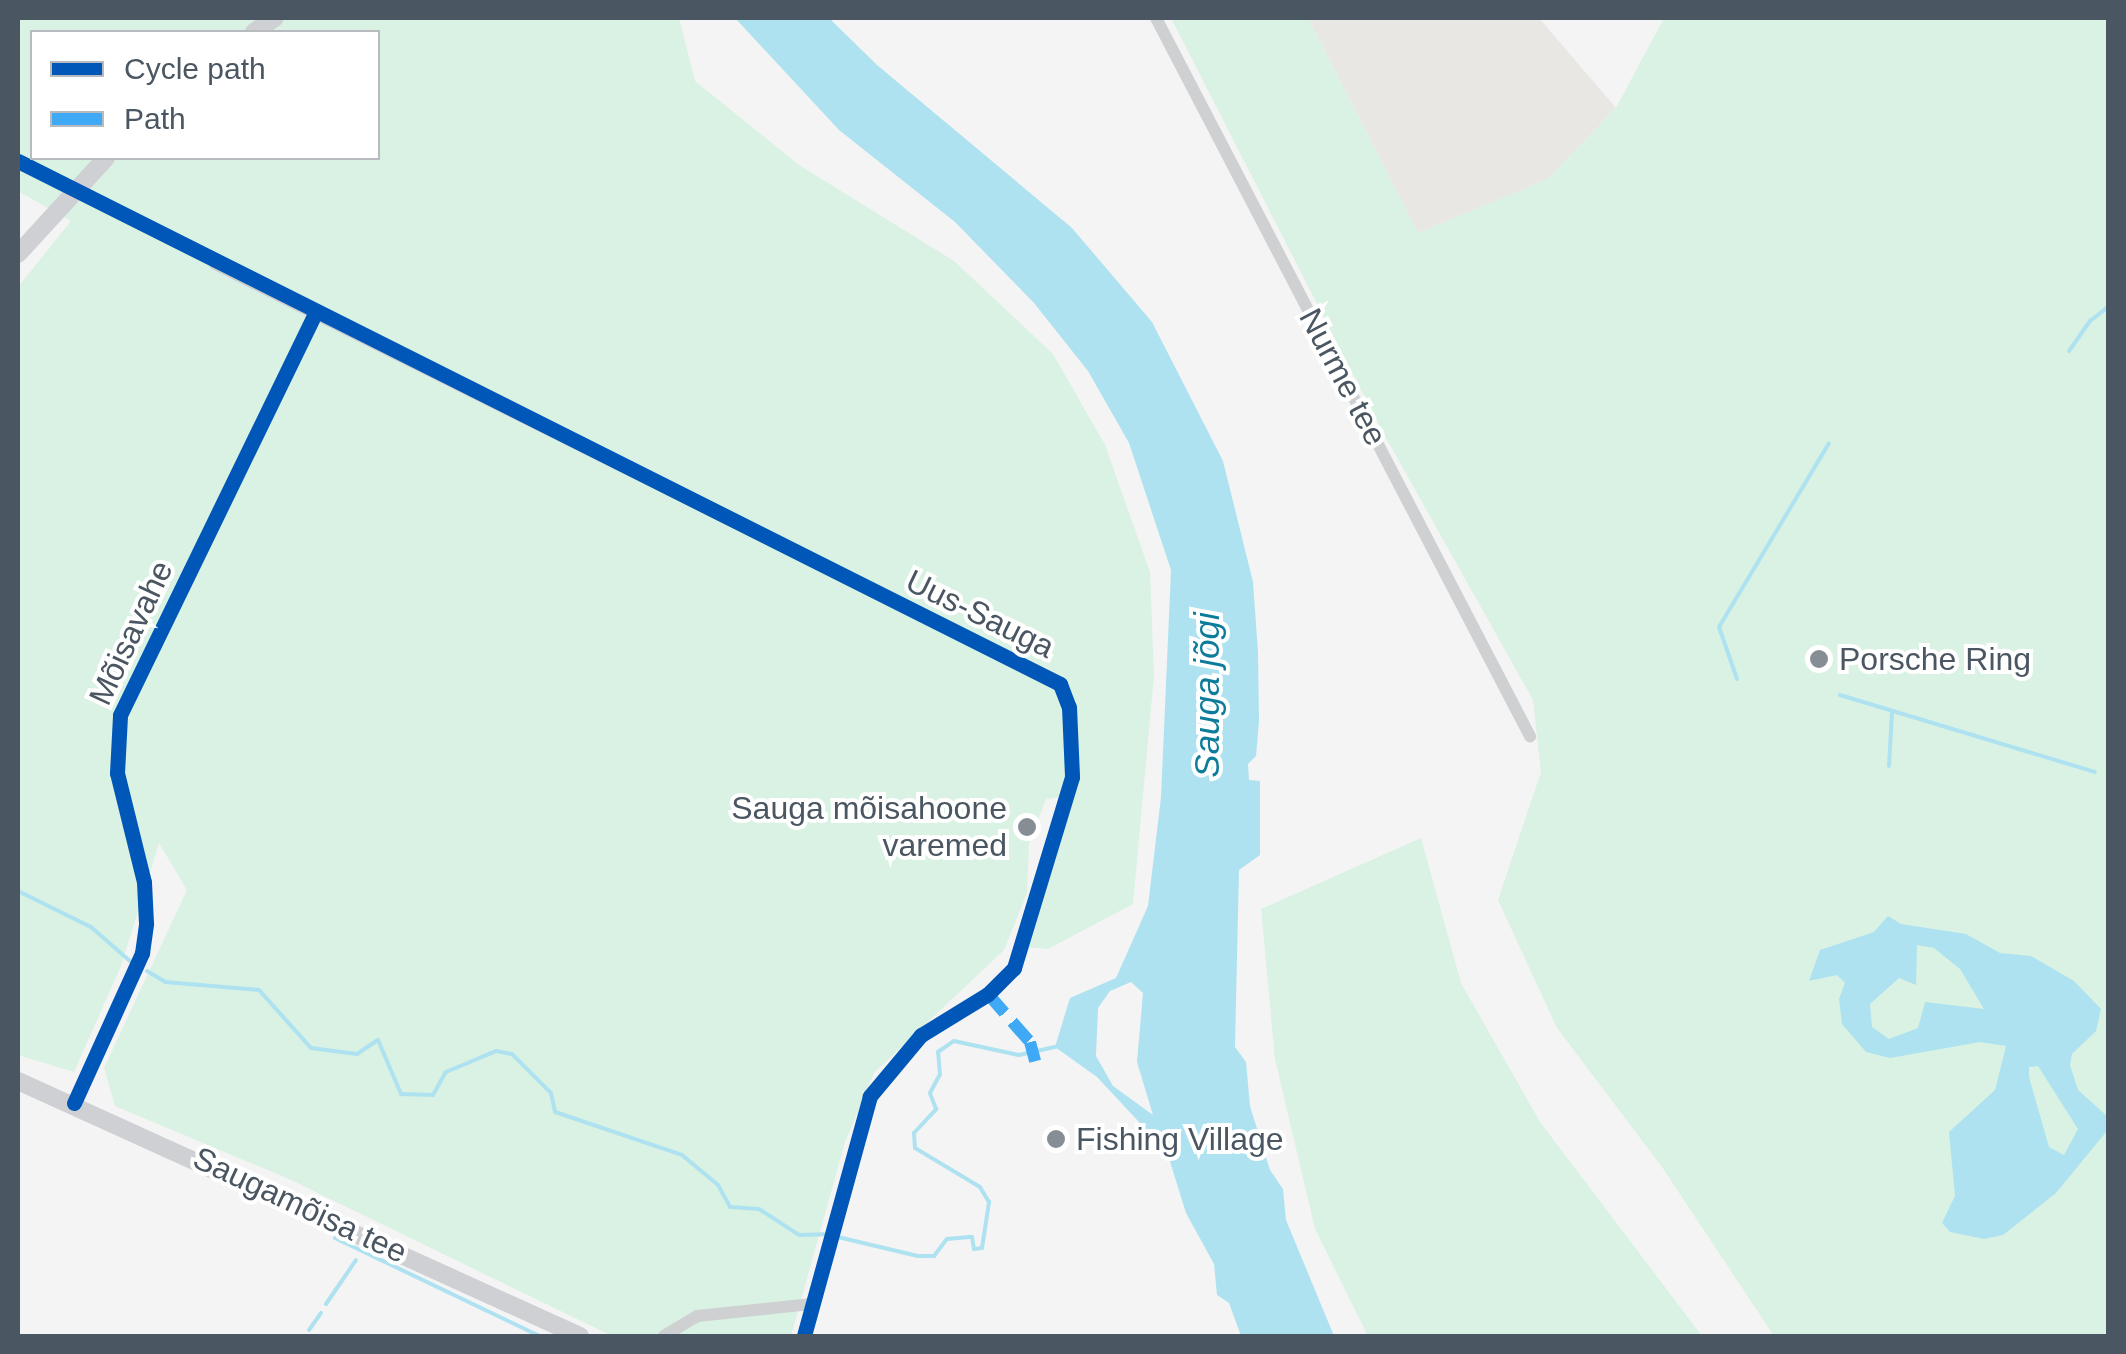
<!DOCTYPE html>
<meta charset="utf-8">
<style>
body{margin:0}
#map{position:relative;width:2126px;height:1354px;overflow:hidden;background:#f4f4f4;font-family:Helvetica,sans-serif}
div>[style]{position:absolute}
.commercial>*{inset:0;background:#e8e7e3}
.green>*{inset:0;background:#d9f2e3}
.water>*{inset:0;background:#aee2f0}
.stream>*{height:4px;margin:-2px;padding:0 2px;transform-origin:2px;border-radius:2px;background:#aee2f0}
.street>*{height:12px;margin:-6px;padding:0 6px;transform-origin:6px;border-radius:6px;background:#ced0d2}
.secondary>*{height:18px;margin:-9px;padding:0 9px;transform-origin:9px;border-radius:9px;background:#ced0d4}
.quiet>*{height:12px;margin-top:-6px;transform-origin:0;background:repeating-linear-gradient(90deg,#3fa9f5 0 25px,transparent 0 37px)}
.cycleway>*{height:15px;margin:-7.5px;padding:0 7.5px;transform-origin:7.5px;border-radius:7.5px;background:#0057b8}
.dots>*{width:28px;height:28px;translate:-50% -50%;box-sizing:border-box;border:5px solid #fff;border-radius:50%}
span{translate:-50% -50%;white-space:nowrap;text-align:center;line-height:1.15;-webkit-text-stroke:8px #fff;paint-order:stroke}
.street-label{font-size:32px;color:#4a5661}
.poi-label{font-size:32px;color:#4a5661}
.left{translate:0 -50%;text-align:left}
.right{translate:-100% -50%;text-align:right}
.water-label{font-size:35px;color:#0c7c9b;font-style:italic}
.frame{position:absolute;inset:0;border:20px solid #4a5661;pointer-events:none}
.legend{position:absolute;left:30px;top:30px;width:350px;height:130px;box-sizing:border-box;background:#fff;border:2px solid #b7bbc0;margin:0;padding:12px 18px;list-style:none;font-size:30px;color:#4a5661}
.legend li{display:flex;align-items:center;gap:20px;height:50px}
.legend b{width:50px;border:2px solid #b7bbc0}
</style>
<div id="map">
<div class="commercial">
<div style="clip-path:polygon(1308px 18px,1539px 18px,1616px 108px,1548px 179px,1418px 233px)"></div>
</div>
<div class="green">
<div style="clip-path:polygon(evenodd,18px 18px,679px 18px,695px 81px,799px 165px,954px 261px,1053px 354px,1105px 445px,1150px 572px,1154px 675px,1133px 904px,1048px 949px,1028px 947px,1070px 796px,1046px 799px,1029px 844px,1027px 893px,1004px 950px,874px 1073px,845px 1142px,791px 1336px,612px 1336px,289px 1179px,115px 1106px,104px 1068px,187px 890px,159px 843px,121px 966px,74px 1072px,18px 1055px,18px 287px,71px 221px,18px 191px,18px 18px,32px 32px,378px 32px,378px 158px,32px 158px,32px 32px)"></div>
<div style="clip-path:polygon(1171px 18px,1308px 18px,1418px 233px,1548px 179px,1616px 108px,1664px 18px,2108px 18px,2108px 1336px,1774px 1336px,1662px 1167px,1557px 1028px,1498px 900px,1541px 772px,1533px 700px,1381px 429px)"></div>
<div style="clip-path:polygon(1421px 838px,1461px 983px,1540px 1122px,1702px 1336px,1368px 1336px,1315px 1229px,1275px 1059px,1261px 909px)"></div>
</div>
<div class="water">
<div style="clip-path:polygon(evenodd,735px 18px,829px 18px,877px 65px,1072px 228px,1152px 322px,1223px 461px,1253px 582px,1258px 652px,1259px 721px,1256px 756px,1248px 764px,1249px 780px,1260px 781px,1260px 855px,1239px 870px,1235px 1047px,1246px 1062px,1250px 1106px,1270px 1170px,1283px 1189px,1286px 1220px,1334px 1336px,1241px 1336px,1229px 1303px,1217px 1295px,1214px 1264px,1186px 1213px,1167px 1152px,1097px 1077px,1055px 1047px,1070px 998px,1116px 978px,1148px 906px,1161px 797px,1171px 570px,1129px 443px,1088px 371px,1034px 303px,955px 222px,839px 130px,735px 18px,1131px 982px,1143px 993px,1137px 1062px,1153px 1115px,1113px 1086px,1096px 1056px,1098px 1008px,1110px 991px,1131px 982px)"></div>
<div style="clip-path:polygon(evenodd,1888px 916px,1901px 924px,1966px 934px,2000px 953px,2031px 956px,2074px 981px,2101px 1009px,2096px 1031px,2072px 1054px,2070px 1065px,2078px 1090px,2108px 1117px,2106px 1132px,2056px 1193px,2003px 1235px,1984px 1239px,1950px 1232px,1942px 1223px,1955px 1196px,1949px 1132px,1995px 1090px,2006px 1046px,1980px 1042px,1890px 1058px,1866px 1052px,1842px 1024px,1839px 999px,1845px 983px,1837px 975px,1809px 981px,1820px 950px,1874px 932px,1888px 916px,1917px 945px,1934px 948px,1960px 969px,1984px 1009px,1925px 1002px,1918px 1028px,1889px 1039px,1872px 1027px,1870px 1004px,1899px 978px,1916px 985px,1917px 945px,1888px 916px,2038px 1066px,2078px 1129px,2064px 1155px,2049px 1147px,2029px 1077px,2029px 1067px,2038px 1066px)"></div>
</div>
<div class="stream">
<div style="left:2069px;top:351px;width:37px;rotate:-55deg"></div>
<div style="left:2090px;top:321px;width:23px;rotate:-38deg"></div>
<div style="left:1737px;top:679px;width:55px;rotate:-109.1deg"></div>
<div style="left:1719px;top:627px;width:214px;rotate:-59.1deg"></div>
<div style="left:1840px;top:695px;width:266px;rotate:16.8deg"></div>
<div style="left:1889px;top:766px;width:53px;rotate:-86.8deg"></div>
<div style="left:18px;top:891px;width:81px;rotate:26.3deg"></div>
<div style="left:91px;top:927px;width:52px;rotate:41.1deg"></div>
<div style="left:147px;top:971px;width:21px;rotate:31deg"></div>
<div style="left:165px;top:982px;width:94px;rotate:4.9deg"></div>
<div style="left:259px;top:990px;width:78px;rotate:48.1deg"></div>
<div style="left:311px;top:1048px;width:46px;rotate:7.4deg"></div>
<div style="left:357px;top:1054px;width:25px;rotate:-34deg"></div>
<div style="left:378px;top:1040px;width:59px;rotate:66.9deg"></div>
<div style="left:401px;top:1094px;width:32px;rotate:2deg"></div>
<div style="left:433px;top:1095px;width:26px;rotate:-61deg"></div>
<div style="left:446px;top:1072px;width:54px;rotate:-22.8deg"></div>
<div style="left:496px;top:1051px;width:16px;rotate:11deg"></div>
<div style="left:512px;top:1054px;width:55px;rotate:45deg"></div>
<div style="left:551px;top:1093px;width:19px;rotate:78deg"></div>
<div style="left:555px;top:1112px;width:134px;rotate:18.7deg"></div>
<div style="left:682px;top:1155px;width:47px;rotate:39.8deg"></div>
<div style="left:718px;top:1185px;width:25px;rotate:61deg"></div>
<div style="left:730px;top:1207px;width:29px;rotate:4deg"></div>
<div style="left:759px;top:1209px;width:48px;rotate:33deg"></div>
<div style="left:799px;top:1235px;width:25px;rotate:-2deg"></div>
<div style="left:838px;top:1237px;width:82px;rotate:13.4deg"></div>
<div style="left:918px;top:1256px;width:16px"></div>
<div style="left:934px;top:1256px;width:21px;rotate:-53deg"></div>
<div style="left:947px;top:1239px;width:25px;rotate:-5deg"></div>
<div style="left:972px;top:1237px;width:12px;rotate:81deg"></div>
<div style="left:974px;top:1249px;width:8px;rotate:-7deg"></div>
<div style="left:982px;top:1248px;width:47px;rotate:-81.3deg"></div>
<div style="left:989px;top:1202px;width:17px;rotate:-121deg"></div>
<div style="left:980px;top:1187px;width:76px;rotate:-149deg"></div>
<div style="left:915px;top:1148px;width:15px;rotate:-94deg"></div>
<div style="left:914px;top:1133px;width:33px;rotate:-47deg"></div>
<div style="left:936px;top:1109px;width:17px;rotate:-111deg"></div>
<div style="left:930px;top:1093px;width:21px;rotate:-62deg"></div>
<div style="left:940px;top:1074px;width:22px;rotate:-95deg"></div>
<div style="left:938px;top:1052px;width:19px;rotate:-35deg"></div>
<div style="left:954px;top:1041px;width:66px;rotate:12.2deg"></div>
<div style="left:1019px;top:1055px;width:41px;rotate:-12.7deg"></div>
<div style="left:335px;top:1238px;width:227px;rotate:25.6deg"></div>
<div style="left:326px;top:1304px;width:53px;rotate:-55.7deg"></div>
<div style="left:309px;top:1330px;width:21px;rotate:-55deg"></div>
</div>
<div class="street">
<div style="left:1156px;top:18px;width:810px;rotate:62.49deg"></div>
<div style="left:215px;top:264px;width:944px;rotate:26.43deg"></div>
<div style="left:1060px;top:684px;width:25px;rotate:69deg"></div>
<div style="left:1069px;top:707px;width:70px;rotate:87.5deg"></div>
<div style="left:1072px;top:777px;width:200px;rotate:106.9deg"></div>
<div style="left:1014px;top:968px;width:37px;rotate:135deg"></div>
<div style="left:988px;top:994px;width:79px;rotate:148.5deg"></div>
<div style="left:921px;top:1035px;width:80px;rotate:129.9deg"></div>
<div style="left:870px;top:1096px;width:249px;rotate:105.4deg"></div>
<div style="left:74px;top:1103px;width:165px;rotate:-65.6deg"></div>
<div style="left:142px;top:953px;width:30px;rotate:-82deg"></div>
<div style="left:146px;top:923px;width:41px;rotate:-92.8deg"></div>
<div style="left:144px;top:882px;width:112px;rotate:-103.9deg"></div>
<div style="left:117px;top:773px;width:58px;rotate:-87deg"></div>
<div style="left:120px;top:715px;width:445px;rotate:-64.1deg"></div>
<div style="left:664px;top:1336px;width:39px;rotate:-31deg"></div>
<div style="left:697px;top:1316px;width:116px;rotate:-6deg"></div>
</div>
<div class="secondary">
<div style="left:254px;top:32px;width:25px;rotate:-34deg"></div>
<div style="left:18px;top:254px;width:130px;rotate:-47.5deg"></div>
<div style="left:18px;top:1081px;width:617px;rotate:24.41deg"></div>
</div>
<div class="quiet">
<div style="left:988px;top:994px;width:64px;rotate:48.8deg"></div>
<div style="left:1030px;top:1042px;width:20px;rotate:75deg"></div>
</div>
<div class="cycleway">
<div style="left:18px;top:161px;width:1166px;rotate:26.65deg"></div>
<div style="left:1060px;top:684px;width:25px;rotate:69deg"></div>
<div style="left:1069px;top:707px;width:70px;rotate:87.5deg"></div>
<div style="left:1072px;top:777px;width:200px;rotate:106.9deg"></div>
<div style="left:1014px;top:968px;width:37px;rotate:135deg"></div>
<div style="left:988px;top:994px;width:79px;rotate:148.5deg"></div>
<div style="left:921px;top:1035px;width:80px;rotate:129.9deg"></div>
<div style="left:870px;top:1096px;width:249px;rotate:105.4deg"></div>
<div style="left:74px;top:1103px;width:165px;rotate:-65.6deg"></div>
<div style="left:142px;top:953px;width:30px;rotate:-82deg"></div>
<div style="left:146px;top:923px;width:41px;rotate:-92.8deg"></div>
<div style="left:144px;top:882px;width:112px;rotate:-103.9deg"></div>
<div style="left:117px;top:773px;width:58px;rotate:-87deg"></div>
<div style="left:120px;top:715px;width:445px;rotate:-64.1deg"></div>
</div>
<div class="dots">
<div style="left:1819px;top:659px;background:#868d94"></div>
<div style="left:1027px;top:827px;background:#868d94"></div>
<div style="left:1056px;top:1139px;background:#868d94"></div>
</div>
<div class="street-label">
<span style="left:1343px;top:377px;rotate:62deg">Nurme tee</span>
<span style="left:980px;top:614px;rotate:26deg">Uus-Sauga</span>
<span style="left:131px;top:633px;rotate:-65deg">Mõisavahe</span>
<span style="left:300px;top:1205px;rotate:25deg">Saugamõisa tee</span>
</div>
<div class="poi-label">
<span class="left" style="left:1839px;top:659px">Porsche Ring</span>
<span class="right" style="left:1007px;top:827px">Sauga mõisahoone<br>varemed</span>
<span class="left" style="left:1076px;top:1139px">Fishing Village</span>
</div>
<div class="water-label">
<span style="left:1207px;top:695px;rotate:-90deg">Sauga jõgi</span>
</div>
<div class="frame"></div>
<ul class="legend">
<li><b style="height:12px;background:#0057b8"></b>Cycle path</li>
<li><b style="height:12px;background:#3fa9f5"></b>Path</li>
</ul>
</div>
